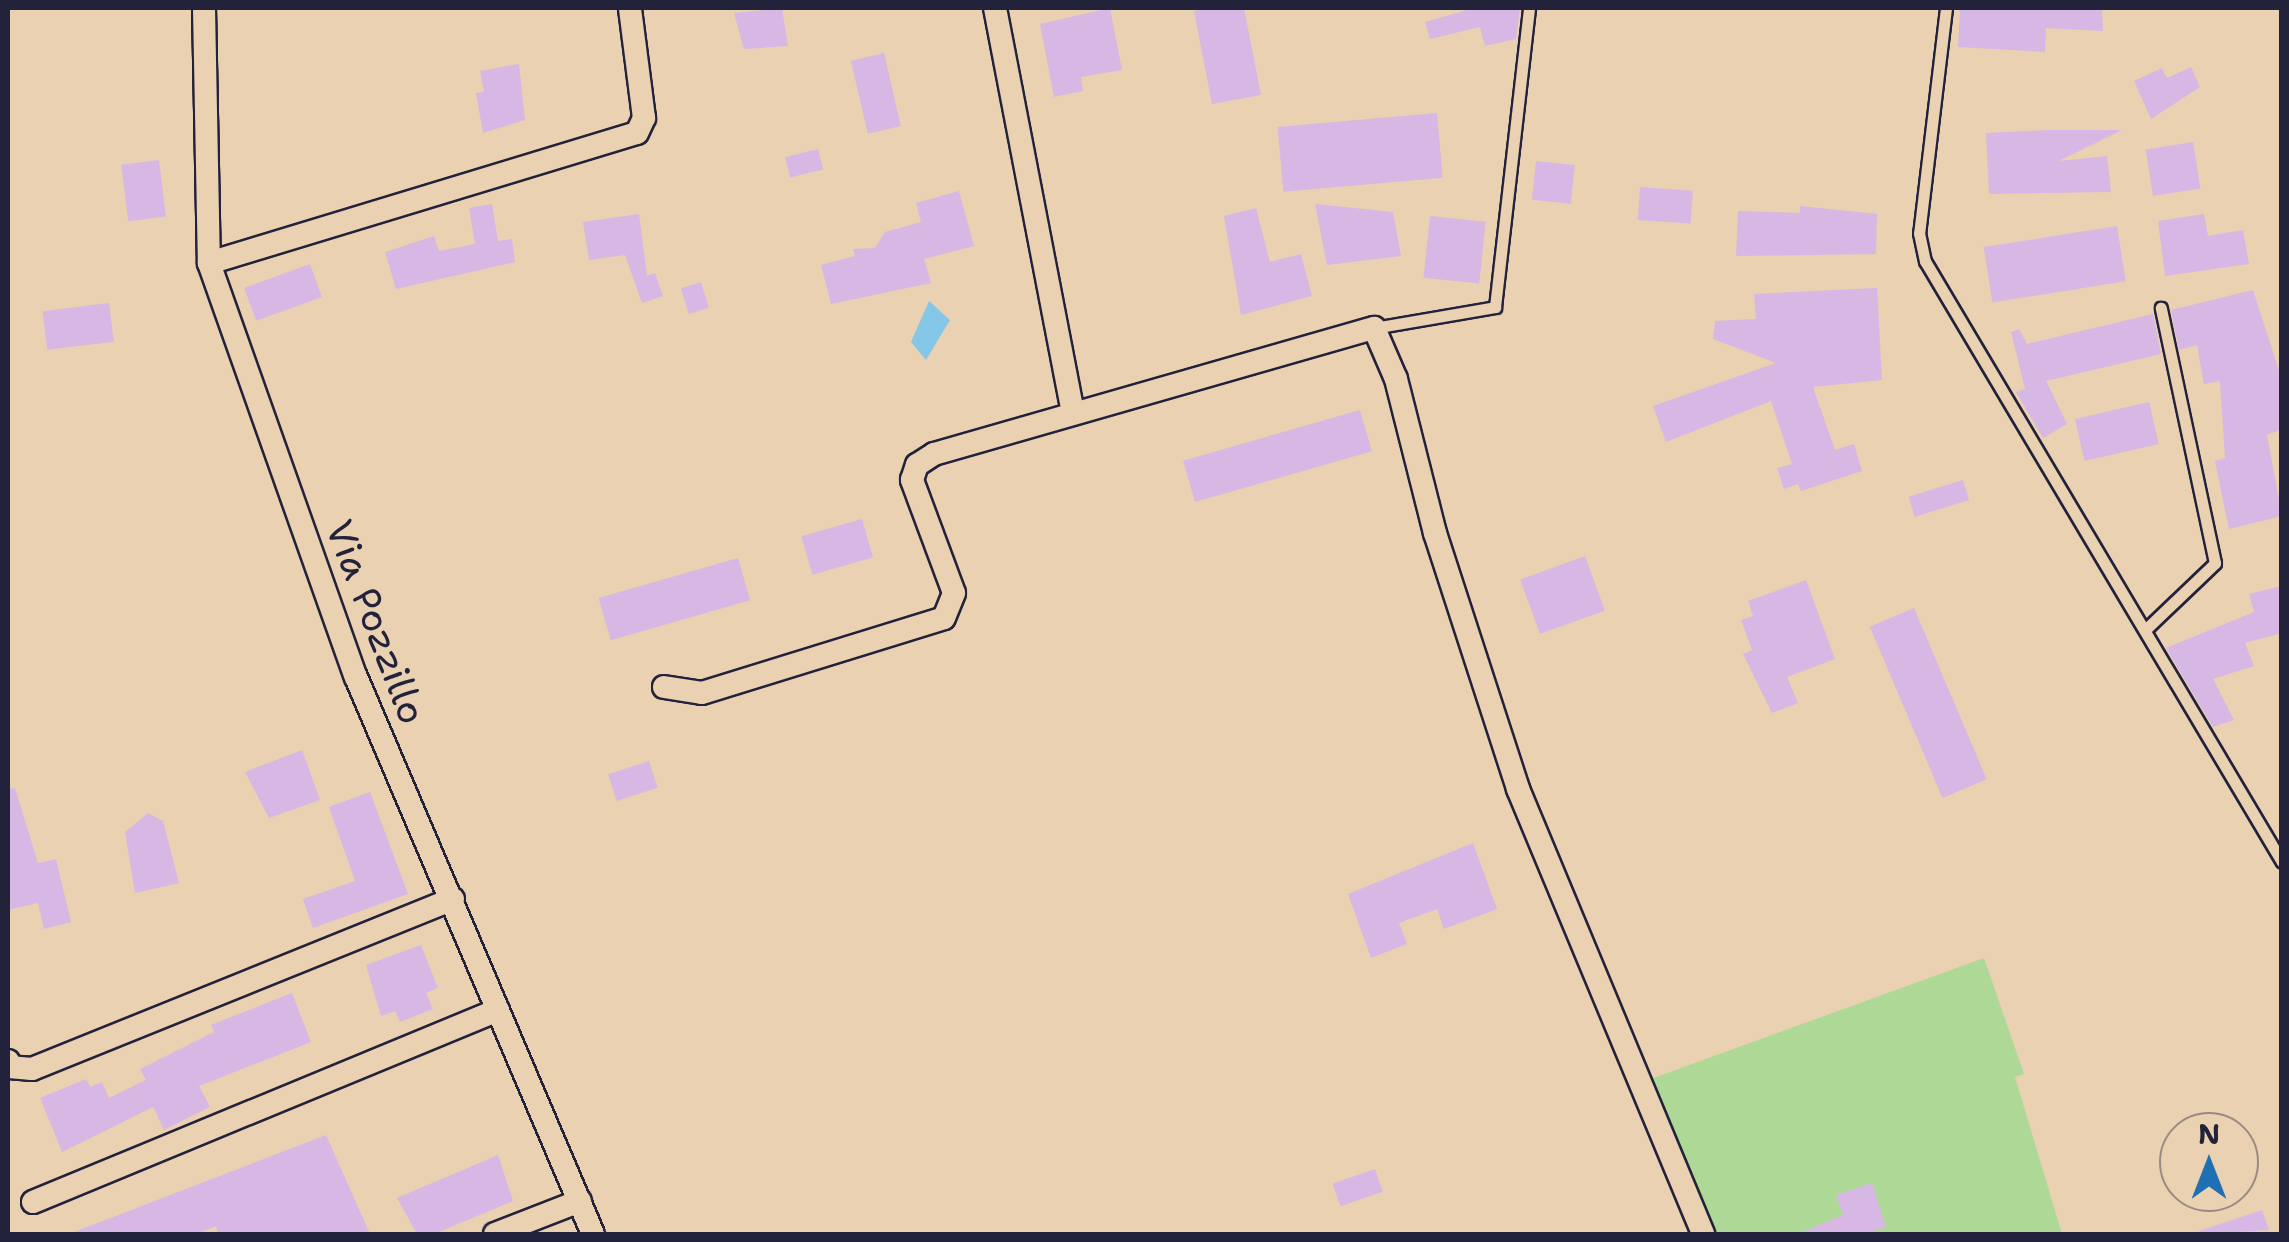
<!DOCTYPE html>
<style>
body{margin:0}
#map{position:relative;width:2289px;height:1242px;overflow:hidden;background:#ead1b2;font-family:"Shantell Sans",sans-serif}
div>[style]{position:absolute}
.green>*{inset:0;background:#add896}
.water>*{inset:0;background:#85c7e6}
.building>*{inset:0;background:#d7b7e4;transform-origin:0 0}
.roads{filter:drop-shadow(2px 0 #22223b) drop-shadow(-2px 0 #22223b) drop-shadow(0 2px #22223b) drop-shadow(0 -2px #22223b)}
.lane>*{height:11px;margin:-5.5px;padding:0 5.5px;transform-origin:5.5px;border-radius:5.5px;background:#ead1b2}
.street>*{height:22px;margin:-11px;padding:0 11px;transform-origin:11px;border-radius:11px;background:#ead1b2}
span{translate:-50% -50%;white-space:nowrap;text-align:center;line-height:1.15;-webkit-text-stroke:8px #ead1b2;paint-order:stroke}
.street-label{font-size:38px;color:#22223b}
.frame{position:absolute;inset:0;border:10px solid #22223b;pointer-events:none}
.north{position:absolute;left:2159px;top:1112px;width:100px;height:100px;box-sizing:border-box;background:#ead1b2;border:2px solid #9a8b82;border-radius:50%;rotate:0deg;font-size:28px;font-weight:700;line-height:40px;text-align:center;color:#22223b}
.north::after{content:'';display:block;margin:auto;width:35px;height:45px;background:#1f6fb2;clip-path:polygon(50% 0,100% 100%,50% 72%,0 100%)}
</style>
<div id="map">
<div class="green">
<div style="clip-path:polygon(1984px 958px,2024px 1074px,2015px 1077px,2062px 1234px,1717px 1234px,1648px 1080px)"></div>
</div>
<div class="water">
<div style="clip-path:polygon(929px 301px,950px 320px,926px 360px,911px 342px)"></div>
</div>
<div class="building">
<div style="clip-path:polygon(782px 8px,788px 46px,744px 49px,734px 13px)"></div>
<div style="clip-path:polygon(1110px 8px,1122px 70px,1081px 77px,1083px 91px,1054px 97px,1040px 24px)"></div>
<div style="clip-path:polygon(1211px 8px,1244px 8px,1261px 95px,1212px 104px,1194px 11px)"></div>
<div style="clip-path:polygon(1474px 8px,1520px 8px,1516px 39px,1485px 46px,1480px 27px,1430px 39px,1425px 22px)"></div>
<div style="clip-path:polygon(1960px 8px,2102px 8px,2103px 31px,2046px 28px,2045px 52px,1958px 47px)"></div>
<div style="left:884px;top:53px;width:75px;height:34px;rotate:77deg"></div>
<div style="clip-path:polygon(519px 64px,525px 120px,483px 133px,476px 93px,484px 92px,480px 71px)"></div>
<div style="clip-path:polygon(2191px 67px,2200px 87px,2151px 119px,2134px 81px,2162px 68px,2167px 78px)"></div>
<div style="left:1437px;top:113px;width:65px;height:160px;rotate:85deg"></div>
<div style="clip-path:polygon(2050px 130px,2122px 130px,2059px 161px,2107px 156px,2111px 192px,1989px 194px,1986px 133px)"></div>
<div style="left:2193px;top:142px;width:47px;height:48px;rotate:81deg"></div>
<div style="left:818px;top:149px;width:21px;height:34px;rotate:76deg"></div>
<div style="left:159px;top:160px;width:57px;height:38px;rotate:83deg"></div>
<div style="left:1536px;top:161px;width:39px;height:39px;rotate:6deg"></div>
<div style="left:1640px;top:187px;width:53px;height:33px;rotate:4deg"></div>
<div style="clip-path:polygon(959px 191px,974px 246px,924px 259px,931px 283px,831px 304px,821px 265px,855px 256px,853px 249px,875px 248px,885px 232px,921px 222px,916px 203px)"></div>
<div style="clip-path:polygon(492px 204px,498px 241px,512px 239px,515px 262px,396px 289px,385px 252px,434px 236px,439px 251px,475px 244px,469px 208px)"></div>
<div style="clip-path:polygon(1315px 204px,1393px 212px,1401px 256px,1327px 265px)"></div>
<div style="clip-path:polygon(1800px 206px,1877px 214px,1876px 254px,1736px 256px,1738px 211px,1800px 213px)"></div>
<div style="clip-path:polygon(1256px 208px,1270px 262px,1301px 254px,1312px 296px,1241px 315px,1224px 216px)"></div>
<div style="clip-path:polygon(639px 214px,647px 276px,655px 273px,663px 296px,642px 303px,625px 255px,589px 260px,583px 222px)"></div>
<div style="clip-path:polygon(2204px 214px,2208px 236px,2243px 230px,2249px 264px,2165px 276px,2158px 221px)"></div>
<div style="left:1430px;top:216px;width:56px;height:62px;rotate:6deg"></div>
<div style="left:2117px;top:226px;width:56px;height:135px;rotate:81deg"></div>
<div style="left:310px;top:264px;width:35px;height:70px;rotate:70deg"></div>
<div style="left:701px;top:282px;width:27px;height:21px;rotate:73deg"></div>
<div style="clip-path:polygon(1877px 288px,1882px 380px,1813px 387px,1835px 450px,1854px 444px,1862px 471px,1801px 491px,1798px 484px,1784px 489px,1777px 468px,1792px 464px,1771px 401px,1666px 442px,1653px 406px,1776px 363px,1713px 339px,1715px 321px,1756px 319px,1754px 294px)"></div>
<div style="clip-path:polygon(2253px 290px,2282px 380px,2282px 429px,2267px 435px,2282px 516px,2229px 529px,2215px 461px,2225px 458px,2220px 381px,2204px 384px,2197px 345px,2179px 350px,2171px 310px)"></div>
<div style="left:109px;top:303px;width:39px;height:67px;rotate:83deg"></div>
<div style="clip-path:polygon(2153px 314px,2161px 354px,2046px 381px,2067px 424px,2043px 438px,2016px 392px,2025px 389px,2011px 332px,2019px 329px,2027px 344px)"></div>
<div style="left:2149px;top:402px;width:43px;height:76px;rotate:77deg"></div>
<div style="left:1360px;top:410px;width:43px;height:184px;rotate:74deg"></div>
<div style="left:1963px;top:480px;width:21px;height:57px;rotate:73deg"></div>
<div style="left:862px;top:519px;width:40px;height:63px;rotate:74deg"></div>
<div style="left:1585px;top:556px;width:58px;height:69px;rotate:70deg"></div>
<div style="left:738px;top:558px;width:44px;height:145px;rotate:74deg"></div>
<div style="clip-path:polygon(1806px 580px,1835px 659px,1787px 677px,1798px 703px,1772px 713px,1743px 654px,1752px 650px,1741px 620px,1753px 616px,1748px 601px)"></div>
<div style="clip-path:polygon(2282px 586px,2282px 633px,2245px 643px,2254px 666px,2213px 679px,2234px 720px,2213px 727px,2166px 648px,2254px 612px,2249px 594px)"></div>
<div style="left:1914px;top:608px;width:186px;height:48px;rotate:67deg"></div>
<div style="clip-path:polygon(302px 750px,320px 800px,269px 818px,245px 772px)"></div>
<div style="left:649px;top:761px;width:28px;height:43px;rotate:72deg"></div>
<div style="clip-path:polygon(15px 788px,38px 863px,56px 859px,71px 922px,44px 929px,38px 903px,8px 910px,8px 789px)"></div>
<div style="clip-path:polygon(370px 792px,408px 894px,313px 928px,303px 899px,355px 881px,329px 807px)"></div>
<div style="clip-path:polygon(148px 813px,163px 821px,179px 883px,135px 893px,125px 832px)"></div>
<div style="clip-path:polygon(1473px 843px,1497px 909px,1444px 929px,1437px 909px,1399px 923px,1407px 944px,1371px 958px,1348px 894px)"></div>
<div style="clip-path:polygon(421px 945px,438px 988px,426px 993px,433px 1009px,400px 1022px,395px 1011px,381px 1016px,366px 965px)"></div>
<div style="clip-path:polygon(292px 993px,311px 1042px,199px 1086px,210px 1107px,164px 1130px,153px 1107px,62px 1152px,40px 1098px,86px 1079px,90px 1087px,102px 1082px,109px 1098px,146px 1080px,140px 1069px,214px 1032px,211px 1025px)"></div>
<div style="clip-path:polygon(326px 1135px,370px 1234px,218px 1234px,216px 1226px,197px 1234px,69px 1234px)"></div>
<div style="clip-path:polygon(498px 1155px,513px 1201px,434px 1234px,417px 1234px,397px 1198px)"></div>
<div style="left:1375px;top:1169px;width:24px;height:45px;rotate:71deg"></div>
<div style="clip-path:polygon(1872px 1183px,1886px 1227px,1863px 1234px,1797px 1234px,1843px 1215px,1836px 1195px)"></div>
<div style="clip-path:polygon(2262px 1210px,2269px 1230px,2200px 1234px,2199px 1231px)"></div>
</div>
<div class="roads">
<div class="lane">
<div style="left:1946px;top:8px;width:227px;rotate:96.8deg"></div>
<div style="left:1919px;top:233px;width:29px;rotate:78deg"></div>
<div style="left:1925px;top:261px;width:699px;rotate:59.29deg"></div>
<div style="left:1374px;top:328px;width:123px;rotate:-9.8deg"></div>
<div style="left:1495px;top:307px;width:301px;rotate:-83.5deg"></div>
<div style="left:2145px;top:630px;width:97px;rotate:-43.7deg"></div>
<div style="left:2215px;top:563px;width:261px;rotate:-102deg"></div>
</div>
<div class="street">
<div style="left:204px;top:8px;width:255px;rotate:88.9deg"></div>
<div style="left:209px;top:263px;width:439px;rotate:70.5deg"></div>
<div style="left:356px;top:677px;width:605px;rotate:66.95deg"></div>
<div style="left:995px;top:8px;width:411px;rotate:79.1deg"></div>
<div style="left:209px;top:263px;width:447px;rotate:-16.9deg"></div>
<div style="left:637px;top:133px;width:17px;rotate:-65deg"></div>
<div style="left:644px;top:118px;width:111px;rotate:-97.3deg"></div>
<div style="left:664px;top:687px;width:38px;rotate:9deg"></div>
<div style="left:702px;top:693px;width:253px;rotate:-17.2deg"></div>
<div style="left:944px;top:618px;width:27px;rotate:-68deg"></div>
<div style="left:954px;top:593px;width:121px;rotate:-110.4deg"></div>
<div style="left:912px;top:480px;width:16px;rotate:-72deg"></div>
<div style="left:917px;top:465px;width:20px;rotate:-33deg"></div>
<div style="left:934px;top:454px;width:458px;rotate:-16deg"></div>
<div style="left:1374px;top:328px;width:56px;rotate:66.7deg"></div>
<div style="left:1396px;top:379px;width:159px;rotate:75.8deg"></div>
<div style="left:1435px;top:533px;width:269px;rotate:72deg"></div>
<div style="left:1518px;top:789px;width:482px;rotate:67.4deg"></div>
<div style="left:8px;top:1061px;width:6px;rotate:81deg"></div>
<div style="left:9px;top:1067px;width:23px;rotate:5deg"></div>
<div style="left:32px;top:1069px;width:454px;rotate:-22deg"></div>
<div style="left:33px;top:1202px;width:503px;rotate:-22.44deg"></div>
<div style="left:495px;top:1234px;width:91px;rotate:-21.2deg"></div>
</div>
</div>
<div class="street-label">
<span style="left:376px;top:622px;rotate:69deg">Via Pozzillo</span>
</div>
<div class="frame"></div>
<div class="north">N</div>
</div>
